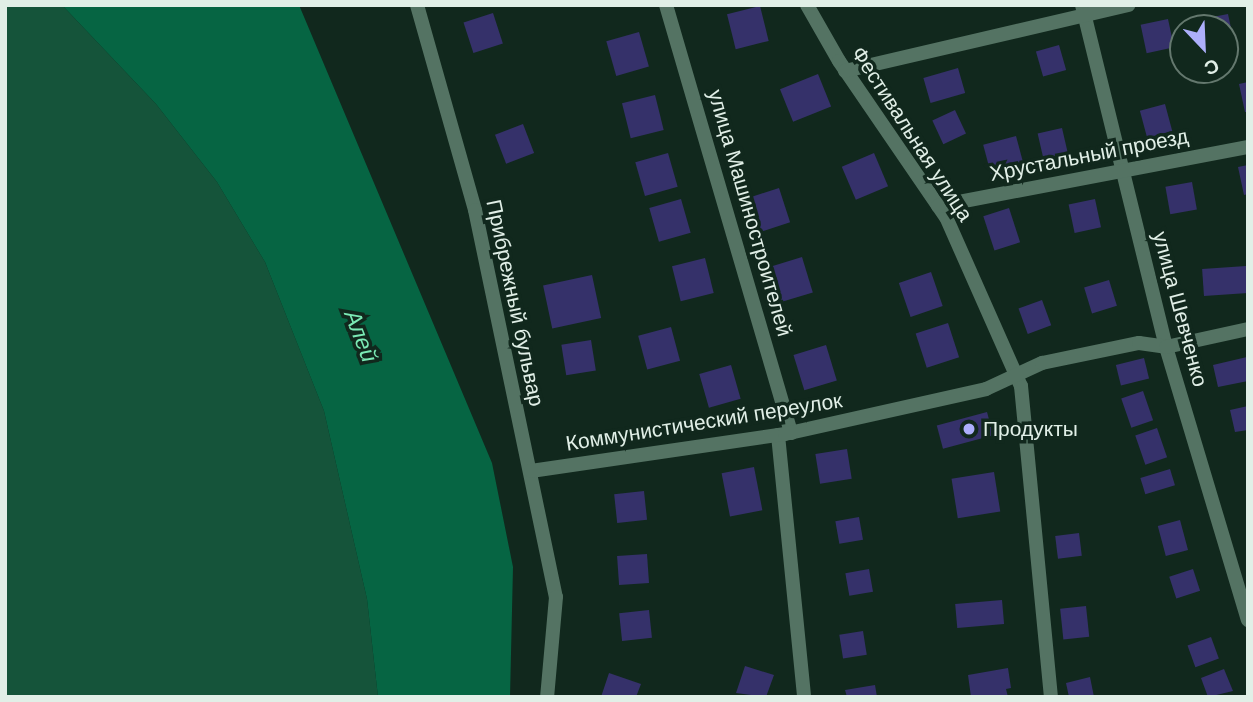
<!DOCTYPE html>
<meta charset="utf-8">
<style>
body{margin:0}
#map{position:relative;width:1253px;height:702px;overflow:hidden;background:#11281d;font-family:"DM Sans",sans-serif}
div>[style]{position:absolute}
.forest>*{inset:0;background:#15543a}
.water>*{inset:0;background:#066543}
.building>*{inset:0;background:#35316a;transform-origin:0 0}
.minor>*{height:14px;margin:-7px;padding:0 7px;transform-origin:7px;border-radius:7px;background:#547363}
.dots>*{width:19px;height:19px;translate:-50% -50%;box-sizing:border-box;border:4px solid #11281d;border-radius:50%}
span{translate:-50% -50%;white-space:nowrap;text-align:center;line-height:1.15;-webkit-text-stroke:7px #11281d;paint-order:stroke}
.street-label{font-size:21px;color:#e1efe7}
.poi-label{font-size:21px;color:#e1efe7}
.left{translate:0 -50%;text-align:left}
.water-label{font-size:23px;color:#7beab5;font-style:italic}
.frame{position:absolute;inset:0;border:7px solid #e1efe7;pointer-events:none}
.north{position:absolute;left:1169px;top:14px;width:70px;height:70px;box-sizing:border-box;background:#11281d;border:2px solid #64786e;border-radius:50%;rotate:157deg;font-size:19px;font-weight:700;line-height:28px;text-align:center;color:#e1efe7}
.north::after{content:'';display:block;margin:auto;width:24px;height:32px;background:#adaffb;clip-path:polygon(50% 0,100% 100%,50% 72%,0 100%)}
</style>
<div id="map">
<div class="forest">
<div style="clip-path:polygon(5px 5px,62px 5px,156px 104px,217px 182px,265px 262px,324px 411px,367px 599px,378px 697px,5px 697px)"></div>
</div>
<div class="water">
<div style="clip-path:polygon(62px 5px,299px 5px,492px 463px,513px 567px,510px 697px,378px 697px,367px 599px,324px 411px,265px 262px,217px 182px,156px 104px)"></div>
</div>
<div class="building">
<div style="left:760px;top:6px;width:36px;height:34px;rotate:76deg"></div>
<div style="left:493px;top:13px;width:32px;height:31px;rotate:72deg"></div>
<div style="clip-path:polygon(1228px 14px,1234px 42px,1225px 44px,1225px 28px,1203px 28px,1202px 19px)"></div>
<div style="left:1168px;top:19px;width:29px;height:28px;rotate:78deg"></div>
<div style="left:639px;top:32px;width:36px;height:34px;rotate:74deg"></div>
<div style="left:1059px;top:45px;width:26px;height:24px;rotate:74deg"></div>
<div style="left:958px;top:68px;width:26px;height:36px;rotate:74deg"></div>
<div style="left:818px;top:74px;width:35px;height:41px;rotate:68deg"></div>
<div style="clip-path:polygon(1248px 82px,1248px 112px,1245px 112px,1239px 84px)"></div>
<div style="left:655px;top:95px;width:36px;height:34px;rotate:76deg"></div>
<div style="left:1165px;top:104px;width:28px;height:26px;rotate:75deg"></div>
<div style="left:955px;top:110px;width:26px;height:25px;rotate:65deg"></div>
<div style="left:523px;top:124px;width:31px;height:30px;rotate:69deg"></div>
<div style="left:1062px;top:128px;width:26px;height:25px;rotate:77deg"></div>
<div style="left:1016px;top:136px;width:35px;height:34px;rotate:75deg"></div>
<div style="left:668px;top:153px;width:35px;height:34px;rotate:74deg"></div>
<div style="left:874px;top:153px;width:36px;height:35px;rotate:67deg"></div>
<div style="clip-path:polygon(1248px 165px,1248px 194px,1244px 195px,1238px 167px)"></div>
<div style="left:1192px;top:182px;width:28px;height:27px;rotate:80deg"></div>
<div style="left:779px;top:188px;width:36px;height:34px;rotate:72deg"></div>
<div style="left:681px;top:199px;width:35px;height:33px;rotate:74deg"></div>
<div style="left:1095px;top:199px;width:29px;height:27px;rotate:78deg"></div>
<div style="left:1009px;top:208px;width:36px;height:27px;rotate:72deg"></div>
<div style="left:802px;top:257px;width:37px;height:34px;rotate:73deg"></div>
<div style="left:705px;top:258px;width:36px;height:34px;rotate:76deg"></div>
<div style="left:1246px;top:266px;width:27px;height:44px;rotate:86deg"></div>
<div style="left:931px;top:272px;width:36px;height:34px;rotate:71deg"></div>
<div style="left:592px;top:275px;width:44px;height:50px;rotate:78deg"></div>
<div style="left:1109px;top:280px;width:27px;height:26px;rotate:73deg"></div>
<div style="left:1042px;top:300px;width:27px;height:25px;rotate:70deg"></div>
<div style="left:948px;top:323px;width:36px;height:34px;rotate:72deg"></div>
<div style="left:671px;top:327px;width:35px;height:34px;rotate:75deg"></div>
<div style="left:591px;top:340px;width:31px;height:30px;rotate:81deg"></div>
<div style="left:826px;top:345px;width:37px;height:34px;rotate:73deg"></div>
<div style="clip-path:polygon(1247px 357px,1248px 381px,1218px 387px,1213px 365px)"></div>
<div style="left:1144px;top:358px;width:21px;height:29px;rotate:76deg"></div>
<div style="left:731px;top:365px;width:35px;height:33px;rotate:74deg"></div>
<div style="left:1143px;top:391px;width:31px;height:23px;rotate:71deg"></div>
<div style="clip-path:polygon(1248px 406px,1248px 430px,1235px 432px,1230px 410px)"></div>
<div style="left:987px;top:412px;width:24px;height:52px;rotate:75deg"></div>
<div style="left:1157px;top:428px;width:31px;height:23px;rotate:71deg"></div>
<div style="left:847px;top:449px;width:30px;height:32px;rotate:81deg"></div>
<div style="left:754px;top:467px;width:44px;height:33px;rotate:79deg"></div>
<div style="left:1170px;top:469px;width:17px;height:31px;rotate:73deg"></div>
<div style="left:994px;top:472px;width:40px;height:43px;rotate:81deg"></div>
<div style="left:644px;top:491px;width:29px;height:30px;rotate:84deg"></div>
<div style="left:859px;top:517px;width:23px;height:24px;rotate:80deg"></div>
<div style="left:1180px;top:520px;width:31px;height:23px;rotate:75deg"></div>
<div style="left:1079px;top:533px;width:23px;height:24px;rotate:83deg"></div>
<div style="left:647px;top:554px;width:29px;height:30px;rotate:86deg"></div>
<div style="left:869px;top:569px;width:23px;height:24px;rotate:80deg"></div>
<div style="left:1193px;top:569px;width:23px;height:25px;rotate:72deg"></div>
<div style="left:1002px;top:600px;width:24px;height:47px;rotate:85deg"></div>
<div style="left:1086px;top:606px;width:31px;height:26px;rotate:84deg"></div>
<div style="left:649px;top:610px;width:28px;height:30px;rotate:84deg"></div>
<div style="left:863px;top:631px;width:24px;height:24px;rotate:81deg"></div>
<div style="left:1211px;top:637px;width:23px;height:25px;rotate:70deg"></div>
<div style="clip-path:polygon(745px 666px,774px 675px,766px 697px,736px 693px)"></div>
<div style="clip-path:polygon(1008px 668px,1011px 688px,1006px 689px,1008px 697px,971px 697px,968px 675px)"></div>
<div style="clip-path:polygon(1224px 669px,1233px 691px,1208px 697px,1201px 678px)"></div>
<div style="clip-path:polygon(609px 673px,641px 684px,636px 697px,601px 697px)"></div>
<div style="clip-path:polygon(1090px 677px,1094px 697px,1069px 697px,1066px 683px)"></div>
<div style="clip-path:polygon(875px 685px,877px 697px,847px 697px,845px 690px)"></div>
</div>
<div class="minor">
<div style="left:417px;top:5px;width:213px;rotate:74.2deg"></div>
<div style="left:475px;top:210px;width:395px;rotate:78.2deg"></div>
<div style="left:556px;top:597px;width:100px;rotate:95.1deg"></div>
<div style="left:666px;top:5px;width:446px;rotate:73.7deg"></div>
<div style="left:807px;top:5px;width:64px;rotate:60.3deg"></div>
<div style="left:839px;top:61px;width:189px;rotate:55.6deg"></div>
<div style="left:946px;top:217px;width:185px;rotate:66.1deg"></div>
<div style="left:1021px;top:386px;width:312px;rotate:84.5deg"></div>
<div style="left:1082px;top:5px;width:352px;rotate:76.2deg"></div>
<div style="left:1166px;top:347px;width:285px;rotate:73.3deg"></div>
<div style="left:845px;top:71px;width:291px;rotate:-13.1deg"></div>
<div style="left:938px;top:206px;width:316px;rotate:-10.8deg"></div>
<div style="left:778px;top:435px;width:263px;rotate:84.3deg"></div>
<div style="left:531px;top:471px;width:257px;rotate:-8.3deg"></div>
<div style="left:785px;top:434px;width:206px;rotate:-12.6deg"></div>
<div style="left:986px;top:389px;width:62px;rotate:-24.9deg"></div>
<div style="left:1042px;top:363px;width:99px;rotate:-11.7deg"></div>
<div style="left:1139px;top:343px;width:27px;rotate:8deg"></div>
<div style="left:1166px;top:347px;width:84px;rotate:-12.4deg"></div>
</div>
<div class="dots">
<div style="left:969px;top:429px;background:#adaffb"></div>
</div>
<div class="street-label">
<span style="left:912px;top:134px;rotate:57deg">Фестивальная улица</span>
<span style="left:1089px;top:155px;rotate:-11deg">Хрустальный проезд</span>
<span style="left:750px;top:213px;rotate:74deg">улица Машиностроителей</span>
<span style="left:515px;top:303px;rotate:78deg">Прибрежный бульвар</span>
<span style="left:1180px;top:309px;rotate:75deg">улица Шевченко</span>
<span style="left:704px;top:422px;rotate:-9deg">Коммунистический переулок</span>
</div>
<div class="poi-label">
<span class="left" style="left:983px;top:429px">Продукты</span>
</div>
<div class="water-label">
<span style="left:361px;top:336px;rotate:69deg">Алей</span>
</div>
<div class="frame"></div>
<div class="north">С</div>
</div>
